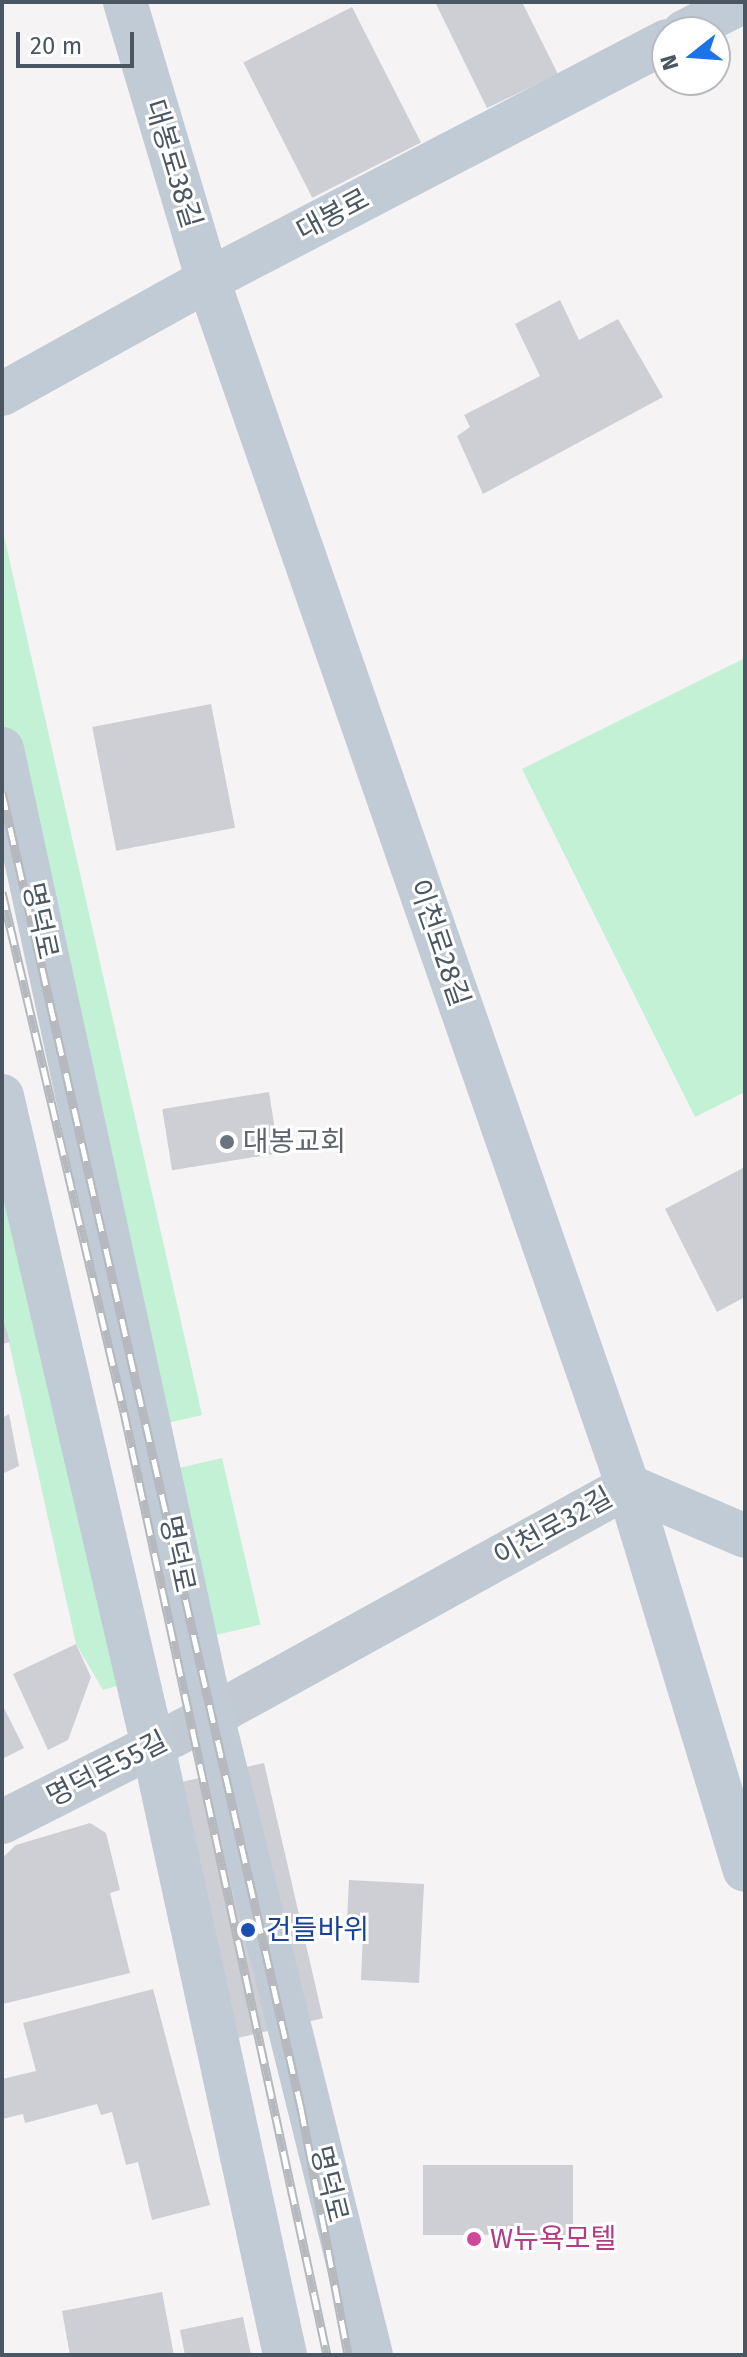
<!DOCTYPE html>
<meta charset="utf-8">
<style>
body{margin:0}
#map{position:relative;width:747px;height:2357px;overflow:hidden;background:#f5f3f3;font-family:"Fira Sans","Noto Sans KR",sans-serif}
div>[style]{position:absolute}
.green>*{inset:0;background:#c3f1d5;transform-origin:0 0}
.building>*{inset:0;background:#cdcfd5;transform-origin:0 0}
.street>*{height:44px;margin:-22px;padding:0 22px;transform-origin:22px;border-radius:22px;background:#c1cad2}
.secondary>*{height:44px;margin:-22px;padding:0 22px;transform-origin:22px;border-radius:22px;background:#c1cbd6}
.rail>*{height:9px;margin-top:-4.5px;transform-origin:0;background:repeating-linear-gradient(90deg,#fff 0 18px,#b5b8bd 0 36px);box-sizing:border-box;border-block:2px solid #b5b8bd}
.dots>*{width:22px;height:22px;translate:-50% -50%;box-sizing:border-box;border:4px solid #fff;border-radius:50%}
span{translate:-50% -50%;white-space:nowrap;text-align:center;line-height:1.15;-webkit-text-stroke:6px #fff;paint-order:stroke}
.street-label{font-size:28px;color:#4a5661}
.worship-label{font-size:28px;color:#5b616d}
.left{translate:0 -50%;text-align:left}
.transit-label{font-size:28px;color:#164399}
.hotel-label{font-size:28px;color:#b23c85}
.frame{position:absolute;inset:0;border:4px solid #4a5661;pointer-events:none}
.north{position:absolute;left:651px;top:16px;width:80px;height:80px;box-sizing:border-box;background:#fff;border:2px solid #b7bbc0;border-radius:50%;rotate:253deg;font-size:22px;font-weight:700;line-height:32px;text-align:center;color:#4a5661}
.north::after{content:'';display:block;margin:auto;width:28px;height:36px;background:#1a73e8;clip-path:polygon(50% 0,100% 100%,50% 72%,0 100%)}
.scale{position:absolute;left:16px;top:32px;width:118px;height:36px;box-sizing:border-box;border:4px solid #4a5661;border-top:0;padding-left:10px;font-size:24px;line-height:28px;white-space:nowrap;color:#4a5661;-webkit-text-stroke:6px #fff;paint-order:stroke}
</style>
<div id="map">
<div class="green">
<div style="clip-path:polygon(2px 527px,202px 1415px,150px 1427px,2px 751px)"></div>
<div style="clip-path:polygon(745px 658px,745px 1092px,695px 1117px,522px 769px)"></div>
<div style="clip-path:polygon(2px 1096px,137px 1680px,103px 1690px,76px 1644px,2px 1311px)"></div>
<div style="left:222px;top:1458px;width:171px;height:64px;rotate:77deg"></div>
</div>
<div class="building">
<div style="clip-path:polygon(435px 2px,522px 2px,558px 74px,487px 108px)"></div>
<div style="left:352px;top:7px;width:152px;height:122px;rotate:63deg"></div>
<div style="clip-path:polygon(560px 300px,579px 340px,618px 319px,663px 397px,483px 494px,457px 436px,470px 427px,464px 415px,540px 376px,515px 324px)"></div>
<div style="left:211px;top:704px;width:126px;height:121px;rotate:79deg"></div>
<div style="left:269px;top:1092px;width:62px;height:108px;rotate:81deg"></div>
<div style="clip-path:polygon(745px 1167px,745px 1297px,717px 1312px,665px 1209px)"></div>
<div style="clip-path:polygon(2px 1315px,10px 1342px,2px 1344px)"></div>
<div style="clip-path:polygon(9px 1414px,19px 1466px,2px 1474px,2px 1418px)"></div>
<div style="clip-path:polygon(76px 1644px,91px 1677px,68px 1740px,48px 1750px,13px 1674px)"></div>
<div style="clip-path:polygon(2px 1704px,24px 1748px,2px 1759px)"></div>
<div style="left:264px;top:1763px;width:262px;height:103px;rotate:77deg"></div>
<div style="clip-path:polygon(90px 1823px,106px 1833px,120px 1890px,110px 1893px,130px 1973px,3px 2004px,2px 1858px,16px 1845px)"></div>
<div style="clip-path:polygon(349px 1880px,424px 1884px,419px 1983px,361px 1980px,363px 1934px,347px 1920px)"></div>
<div style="clip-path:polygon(153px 1989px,210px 2205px,152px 2220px,138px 2162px,126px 2165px,112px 2112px,101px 2115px,97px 2104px,25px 2123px,23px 2114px,2px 2119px,2px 2079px,36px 2071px,23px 2023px)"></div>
<div style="left:573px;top:2165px;width:70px;height:150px;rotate:90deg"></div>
<div style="clip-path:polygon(162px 2292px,174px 2355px,70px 2355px,62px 2311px)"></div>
<div style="clip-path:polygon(243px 2317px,251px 2355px,185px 2355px,180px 2330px)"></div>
</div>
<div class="street">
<div style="left:2px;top:1822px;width:235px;rotate:-26.8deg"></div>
<div style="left:212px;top:1716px;width:475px;rotate:-28.9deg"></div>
</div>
<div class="secondary">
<div style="left:125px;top:2px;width:290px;rotate:73.4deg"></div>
<div style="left:208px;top:280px;width:1277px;rotate:70.8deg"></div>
<div style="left:628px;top:1486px;width:127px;rotate:23.1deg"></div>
<div style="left:684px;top:32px;width:65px;rotate:-27.3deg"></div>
<div style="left:2px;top:394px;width:235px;rotate:-29deg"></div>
<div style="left:208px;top:280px;width:517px;rotate:-27.51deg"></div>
<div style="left:2px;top:749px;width:990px;rotate:77.75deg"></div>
<div style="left:212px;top:1716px;width:658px;rotate:76.03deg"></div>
<div style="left:2px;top:1096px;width:667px;rotate:76.92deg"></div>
<div style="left:153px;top:1746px;width:623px;rotate:77.77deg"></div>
<div style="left:628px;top:1486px;width:401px;rotate:73.1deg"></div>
</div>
<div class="rail">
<div style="left:2px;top:792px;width:1350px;rotate:77.2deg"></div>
<div style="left:301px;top:2108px;width:251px;rotate:79.2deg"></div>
<div style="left:2px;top:892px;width:534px;rotate:76.8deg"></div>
<div style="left:124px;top:1412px;width:965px;rotate:77.85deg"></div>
</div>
<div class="dots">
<div style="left:227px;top:1142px;background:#6b7280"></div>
<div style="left:248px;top:1930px;background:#1a4fb4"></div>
<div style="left:474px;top:2239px;background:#d1479c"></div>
</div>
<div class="street-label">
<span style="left:173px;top:164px;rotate:73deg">대봉로38길</span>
<span style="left:333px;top:215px;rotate:-28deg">대봉로</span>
<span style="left:40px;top:921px;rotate:78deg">명덕로</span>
<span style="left:439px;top:943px;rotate:71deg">이천로28길</span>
<span style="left:553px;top:1527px;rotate:-29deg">이천로32길</span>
<span style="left:177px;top:1554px;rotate:78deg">명덕로</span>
<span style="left:107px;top:1769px;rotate:-27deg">명덕로55길</span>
<span style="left:329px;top:2184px;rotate:76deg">명덕로</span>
</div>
<div class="worship-label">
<span class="left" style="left:243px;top:1142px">대봉교회</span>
</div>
<div class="transit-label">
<span class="left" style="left:266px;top:1930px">건들바위</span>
</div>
<div class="hotel-label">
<span class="left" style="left:490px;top:2239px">W뉴욕모텔</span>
</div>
<div class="frame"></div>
<div class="north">N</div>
<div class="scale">20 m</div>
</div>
